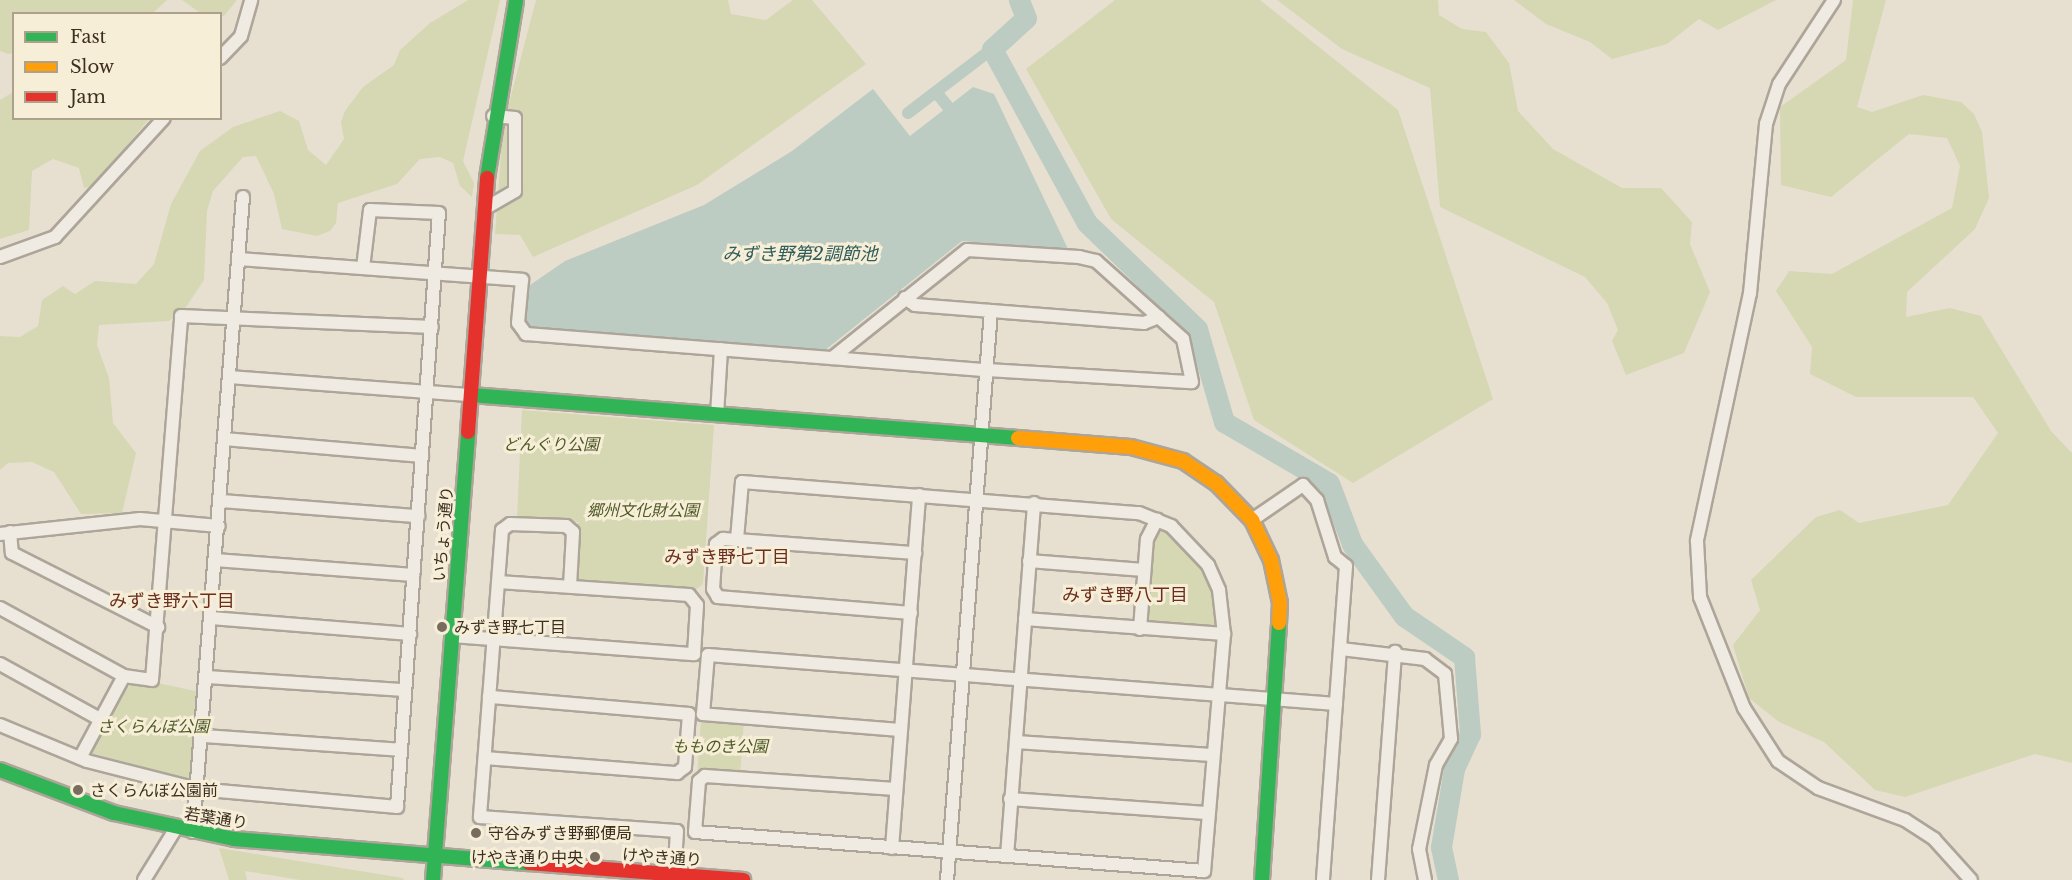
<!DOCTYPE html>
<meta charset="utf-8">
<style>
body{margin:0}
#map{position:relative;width:2072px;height:880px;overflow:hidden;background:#e7e0d1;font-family:"Libre Baskerville","Noto Sans JP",serif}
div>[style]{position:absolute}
.green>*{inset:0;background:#d6d7b3;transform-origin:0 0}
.water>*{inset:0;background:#bcccc2}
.canal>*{height:12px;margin:-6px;padding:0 6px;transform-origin:6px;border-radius:6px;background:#bcccc2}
.river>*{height:21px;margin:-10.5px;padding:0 10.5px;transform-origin:10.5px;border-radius:10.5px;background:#bcccc2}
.roads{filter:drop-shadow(2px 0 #ada599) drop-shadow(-2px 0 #ada599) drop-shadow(0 2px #ada599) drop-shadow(0 -2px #ada599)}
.street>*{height:12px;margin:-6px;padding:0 6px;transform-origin:6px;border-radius:6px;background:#efebe3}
.fast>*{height:14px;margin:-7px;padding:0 7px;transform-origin:7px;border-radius:7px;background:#30b455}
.slow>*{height:14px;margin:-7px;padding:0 7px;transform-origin:7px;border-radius:7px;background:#ff9f0a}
.jam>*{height:14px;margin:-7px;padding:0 7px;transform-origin:7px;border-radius:7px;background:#e5322d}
.dots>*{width:16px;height:16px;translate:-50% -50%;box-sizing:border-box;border:3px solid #f7eed8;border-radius:50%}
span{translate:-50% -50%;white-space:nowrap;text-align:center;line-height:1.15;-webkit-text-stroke:6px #f7eed8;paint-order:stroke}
.park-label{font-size:16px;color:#4d5a26;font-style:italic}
.street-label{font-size:16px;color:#3d2e20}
.poi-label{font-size:16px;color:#3d2e20}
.left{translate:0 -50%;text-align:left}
.right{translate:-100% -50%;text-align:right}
.water-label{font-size:18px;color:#2f5d5a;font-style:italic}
.neighbourhood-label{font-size:18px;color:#6b2e1e}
.legend{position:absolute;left:12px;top:12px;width:210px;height:108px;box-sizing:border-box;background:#f7eed8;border:2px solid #ada18e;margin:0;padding:8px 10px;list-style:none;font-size:18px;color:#3d2e20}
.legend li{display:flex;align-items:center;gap:12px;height:30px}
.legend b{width:30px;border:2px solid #ada18e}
</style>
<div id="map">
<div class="green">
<div style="clip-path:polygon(0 0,167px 0,153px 13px,14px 14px,13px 53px,8px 54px,0 51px)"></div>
<div style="clip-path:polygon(182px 0,237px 0,224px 16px,199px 12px)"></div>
<div style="clip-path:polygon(468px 0,500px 0,463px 161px,474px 183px,472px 197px,460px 186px,453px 163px,440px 157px,420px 159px,397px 184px,338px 203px,336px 223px,330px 231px,317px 236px,282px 229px,274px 194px,256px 156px,243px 157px,213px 191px,207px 211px,204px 280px,184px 310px,169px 321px,99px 325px,97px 345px,109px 378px,113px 423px,136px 453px,122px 513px,81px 514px,54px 472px,32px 462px,8px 463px,0 470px,0 336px,20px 337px,38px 326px,42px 300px,63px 286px,75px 294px,95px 281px,136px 284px,154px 264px,171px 204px,200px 151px,233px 127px,280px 111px,299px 121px,308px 150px,326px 165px,344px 139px,341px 122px,345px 111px,363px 87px,394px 65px,400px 50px,430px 23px)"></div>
<div style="clip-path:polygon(536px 0,728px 0,731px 14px,766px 20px,793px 0,812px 0,866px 64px,697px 185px,533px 257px,520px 235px,495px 234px,503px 126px)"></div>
<div style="clip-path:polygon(1115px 0,1260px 0,1398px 110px,1493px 399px,1353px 483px,1254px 420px,1214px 302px,1111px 219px,1026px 69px)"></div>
<div style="clip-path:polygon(1277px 0,1438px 0,1439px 15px,1462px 29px,1486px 32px,1509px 63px,1518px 111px,1553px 149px,1622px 188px,1661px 188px,1692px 222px,1690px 244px,1710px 292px,1684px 353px,1626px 375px,1612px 341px,1618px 330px,1607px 303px,1585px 277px,1440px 207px,1430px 88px,1342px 49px)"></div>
<div style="clip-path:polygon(1514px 0,1776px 0,1718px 30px,1699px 19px,1667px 44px,1612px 59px,1590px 42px,1546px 24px)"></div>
<div style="clip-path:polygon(1853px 0,1886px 0,1857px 107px,1872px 112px,1923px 95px,1961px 102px,1974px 114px,1982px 132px,1989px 198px,1975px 229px,1907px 292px,1906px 317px,1950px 308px,1981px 316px,2051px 431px,2072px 453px,2072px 763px,2035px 754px,1905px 797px,1875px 790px,1824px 742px,1779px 722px,1749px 698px,1733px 645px,1760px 610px,1751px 580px,1816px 517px,1840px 510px,1859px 523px,1948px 505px,1998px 433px,1973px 397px,1856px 397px,1810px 374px,1812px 347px,1776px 291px,1789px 271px,1832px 274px,1952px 208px,1960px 166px,1947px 138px,1909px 134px,1831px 197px,1781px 185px,1780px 107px,1846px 60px)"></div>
<div style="clip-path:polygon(13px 92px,14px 118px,149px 119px,93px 186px,84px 188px,79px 168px,53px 159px,32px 171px,29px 230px,0 239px,0 100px)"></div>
<div style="clip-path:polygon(522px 410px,714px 425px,703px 584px,694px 591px,578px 582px,578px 522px,517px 518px)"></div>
<div style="clip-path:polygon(1158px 526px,1200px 562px,1215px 592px,1220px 626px,1147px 625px,1144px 620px,1151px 540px)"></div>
<div style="clip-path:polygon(153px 682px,200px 692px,189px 779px,87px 752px,104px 718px,131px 684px)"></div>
<div style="left:701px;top:719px;width:43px;height:51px;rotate:4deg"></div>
<div style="clip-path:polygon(219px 848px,403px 878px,404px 880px,300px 880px,245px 871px,247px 880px,229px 880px)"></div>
</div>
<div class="water">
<div style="clip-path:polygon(973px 87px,994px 94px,1069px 251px,962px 241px,824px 351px,532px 328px,525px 322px,530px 285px,565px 261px,704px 205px,792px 151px,873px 89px,910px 136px)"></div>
</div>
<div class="canal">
<div style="left:936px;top:92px;width:19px;rotate:51deg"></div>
<div style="left:908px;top:113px;width:106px;rotate:-37.3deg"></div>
</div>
<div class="river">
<div style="left:1019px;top:0;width:19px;rotate:69deg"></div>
<div style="left:1026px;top:18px;width:46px;rotate:137.6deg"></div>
<div style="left:992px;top:49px;width:198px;rotate:61.4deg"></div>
<div style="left:1087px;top:223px;width:153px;rotate:43.9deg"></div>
<div style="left:1197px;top:329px;width:97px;rotate:73.8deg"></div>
<div style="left:1224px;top:422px;width:121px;rotate:30.2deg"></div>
<div style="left:1329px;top:483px;width:65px;rotate:69.3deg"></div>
<div style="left:1352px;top:544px;width:89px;rotate:54.2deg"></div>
<div style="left:1404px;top:616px;width:73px;rotate:34.3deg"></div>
<div style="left:1464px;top:657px;width:77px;rotate:85.5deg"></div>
<div style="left:1470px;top:734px;width:38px;rotate:115deg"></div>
<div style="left:1454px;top:769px;width:79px;rotate:99.5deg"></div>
<div style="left:1441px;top:847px;width:34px;rotate:78deg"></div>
</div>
<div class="roads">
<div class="street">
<div style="left:1834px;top:0;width:100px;rotate:123.2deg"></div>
<div style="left:1779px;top:84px;width:42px;rotate:108deg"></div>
<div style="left:1766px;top:124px;width:170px;rotate:95.4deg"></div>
<div style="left:1750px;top:293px;width:254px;rotate:102.1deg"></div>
<div style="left:1697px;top:541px;width:56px;rotate:86.9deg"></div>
<div style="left:1700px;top:597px;width:119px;rotate:68.4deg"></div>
<div style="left:1744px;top:708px;width:63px;rotate:57.3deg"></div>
<div style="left:1778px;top:761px;width:48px;rotate:34deg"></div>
<div style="left:1818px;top:788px;width:93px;rotate:20.2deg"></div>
<div style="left:1905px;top:820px;width:35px;rotate:33deg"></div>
<div style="left:1934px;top:839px;width:55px;rotate:47.9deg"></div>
<div style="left:220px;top:58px;width:30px;rotate:-46deg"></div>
<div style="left:241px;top:36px;width:37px;rotate:-74deg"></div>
<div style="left:484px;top:209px;width:36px;rotate:-30deg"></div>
<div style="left:515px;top:191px;width:73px;rotate:-90deg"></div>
<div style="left:515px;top:118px;width:22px;rotate:-175deg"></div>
<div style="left:0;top:257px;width:59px;rotate:-20deg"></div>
<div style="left:55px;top:237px;width:161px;rotate:-47.5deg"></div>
<div style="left:238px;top:259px;width:285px;rotate:4.2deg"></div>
<div style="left:522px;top:280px;width:43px;rotate:95.3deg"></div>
<div style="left:518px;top:323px;width:14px;rotate:54deg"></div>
<div style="left:526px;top:334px;width:462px;rotate:4.5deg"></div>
<div style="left:987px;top:370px;width:205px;rotate:3.4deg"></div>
<div style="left:1192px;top:382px;width:44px;rotate:-101.8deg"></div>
<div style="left:1183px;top:339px;width:117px;rotate:-138.1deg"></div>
<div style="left:1096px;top:261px;width:17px;rotate:-167deg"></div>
<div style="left:1079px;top:257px;width:112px;rotate:-176.4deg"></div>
<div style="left:967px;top:250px;width:173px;rotate:141.3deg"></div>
<div style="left:905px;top:298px;width:12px;rotate:35deg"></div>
<div style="left:915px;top:305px;width:230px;rotate:4.5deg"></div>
<div style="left:1144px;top:323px;width:16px;rotate:-22deg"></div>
<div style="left:229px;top:377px;width:243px;rotate:4.3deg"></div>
<div style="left:717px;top:415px;width:66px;rotate:-86.5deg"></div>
<div style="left:224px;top:439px;width:199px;rotate:4.9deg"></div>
<div style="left:221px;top:501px;width:198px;rotate:4.4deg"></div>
<div style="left:1252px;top:520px;width:62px;rotate:-34.5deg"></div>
<div style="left:1303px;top:485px;width:21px;rotate:47deg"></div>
<div style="left:1317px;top:500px;width:60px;rotate:72.5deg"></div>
<div style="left:1335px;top:557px;width:14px;rotate:39deg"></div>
<div style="left:1346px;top:566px;width:315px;rotate:94.2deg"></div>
<div style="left:10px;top:532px;width:21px;rotate:85deg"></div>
<div style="left:12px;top:553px;width:164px;rotate:26.9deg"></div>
<div style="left:0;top:534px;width:141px;rotate:-6.1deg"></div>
<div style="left:140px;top:519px;width:79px;rotate:5.1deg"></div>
<div style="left:737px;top:539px;width:57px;rotate:-85deg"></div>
<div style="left:742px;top:482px;width:398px;rotate:4.5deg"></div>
<div style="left:1139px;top:513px;width:35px;rotate:22deg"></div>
<div style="left:1171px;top:526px;width:54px;rotate:46.5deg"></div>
<div style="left:1208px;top:565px;width:27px;rotate:66deg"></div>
<div style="left:1219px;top:590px;width:44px;rotate:83.5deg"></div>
<div style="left:1224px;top:634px;width:238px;rotate:94.8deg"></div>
<div style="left:1204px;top:871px;width:510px;rotate:-175.62deg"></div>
<div style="left:695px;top:832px;width:51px;rotate:-85.5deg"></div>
<div style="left:699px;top:781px;width:8px;rotate:-40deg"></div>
<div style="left:705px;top:776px;width:191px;rotate:3.9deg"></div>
<div style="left:215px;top:560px;width:199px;rotate:4.3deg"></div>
<div style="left:1029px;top:561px;width:115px;rotate:4.5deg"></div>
<div style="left:570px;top:586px;width:54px;rotate:-86.8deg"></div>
<div style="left:573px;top:532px;width:9px;rotate:-139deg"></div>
<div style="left:566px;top:526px;width:56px;rotate:-178deg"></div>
<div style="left:510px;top:524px;width:10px;rotate:143deg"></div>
<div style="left:502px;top:530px;width:288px;rotate:94.4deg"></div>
<div style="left:480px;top:817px;width:197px;rotate:4.1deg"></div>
<div style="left:677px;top:831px;width:49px;rotate:93.5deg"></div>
<div style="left:0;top:608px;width:141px;rotate:28.7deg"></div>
<div style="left:124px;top:676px;width:28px;rotate:8deg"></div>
<div style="left:152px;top:680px;width:365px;rotate:-85.4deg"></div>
<div style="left:181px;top:316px;width:251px;rotate:2.5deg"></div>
<div style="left:911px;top:613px;width:194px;rotate:-175.3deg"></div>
<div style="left:718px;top:597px;width:9px;rotate:-122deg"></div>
<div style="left:713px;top:589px;width:45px;rotate:-86.2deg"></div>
<div style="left:716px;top:544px;width:9px;rotate:-36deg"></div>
<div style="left:723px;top:539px;width:193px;rotate:4.2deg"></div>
<div style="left:211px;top:618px;width:200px;rotate:4.6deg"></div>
<div style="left:1025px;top:619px;width:200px;rotate:4.3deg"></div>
<div style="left:1140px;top:629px;width:90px;rotate:-85.6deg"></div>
<div style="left:1147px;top:539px;width:22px;rotate:-63deg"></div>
<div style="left:452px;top:636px;width:243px;rotate:4.3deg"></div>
<div style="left:694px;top:654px;width:49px;rotate:-86.5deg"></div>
<div style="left:697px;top:605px;width:13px;rotate:-129deg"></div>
<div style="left:689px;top:595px;width:191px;rotate:-176.1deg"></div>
<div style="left:1341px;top:649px;width:85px;rotate:6.8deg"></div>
<div style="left:1425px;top:659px;width:25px;rotate:37deg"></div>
<div style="left:1445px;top:674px;width:65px;rotate:84.7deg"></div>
<div style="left:1451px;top:739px;width:30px;rotate:120deg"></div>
<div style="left:1436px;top:765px;width:86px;rotate:101.4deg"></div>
<div style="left:1419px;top:849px;width:32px;rotate:79deg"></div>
<div style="left:0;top:664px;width:112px;rotate:28.9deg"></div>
<div style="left:207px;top:677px;width:198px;rotate:3.8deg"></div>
<div style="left:0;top:725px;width:94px;rotate:22.5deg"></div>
<div style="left:87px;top:761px;width:114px;rotate:14.3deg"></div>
<div style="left:197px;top:789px;width:201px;rotate:5.1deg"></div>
<div style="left:397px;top:807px;width:595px;rotate:-85.96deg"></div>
<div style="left:439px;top:213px;width:69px;rotate:-177.5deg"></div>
<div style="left:370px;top:210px;width:58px;rotate:96.9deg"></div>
<div style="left:900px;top:730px;width:198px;rotate:-175.4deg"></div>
<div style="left:703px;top:714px;width:59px;rotate:-85.2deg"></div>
<div style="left:708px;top:655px;width:630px;rotate:4.46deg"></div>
<div style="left:203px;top:736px;width:198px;rotate:4deg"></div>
<div style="left:1016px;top:742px;width:196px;rotate:3.8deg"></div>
<div style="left:80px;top:758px;width:93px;rotate:-61.8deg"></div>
<div style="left:485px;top:758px;width:193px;rotate:4.5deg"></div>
<div style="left:677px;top:773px;width:10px;rotate:-37deg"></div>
<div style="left:685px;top:767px;width:53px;rotate:-85.7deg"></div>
<div style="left:689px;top:714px;width:201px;rotate:-175.1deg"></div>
<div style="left:1010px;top:799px;width:197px;rotate:4.1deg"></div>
<div style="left:193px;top:832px;width:637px;rotate:-85.5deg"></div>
<div style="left:892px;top:848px;width:354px;rotate:-85.6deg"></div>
<div style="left:1007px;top:856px;width:354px;rotate:-85.6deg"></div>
<div style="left:144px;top:880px;width:61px;rotate:-58.4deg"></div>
<div style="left:947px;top:880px;width:571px;rotate:-85.58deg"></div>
<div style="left:1378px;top:880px;width:229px;rotate:-85.7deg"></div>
</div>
<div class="fast">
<div style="left:487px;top:178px;width:180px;rotate:-80.7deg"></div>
<div style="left:471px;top:395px;width:549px;rotate:4.49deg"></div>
<div style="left:0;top:770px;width:122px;rotate:20.7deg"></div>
<div style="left:114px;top:813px;width:123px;rotate:12.2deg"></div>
<div style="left:234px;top:839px;width:296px;rotate:4.7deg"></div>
<div style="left:433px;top:880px;width:449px;rotate:-85.5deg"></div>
<div style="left:1262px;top:880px;width:258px;rotate:-86.2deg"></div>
</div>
<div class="slow">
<div style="left:1018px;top:438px;width:113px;rotate:4.6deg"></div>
<div style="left:1131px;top:447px;width:54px;rotate:15.1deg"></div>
<div style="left:1183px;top:461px;width:40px;rotate:34deg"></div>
<div style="left:1216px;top:483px;width:52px;rotate:45.8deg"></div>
<div style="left:1252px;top:520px;width:44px;rotate:64.6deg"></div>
<div style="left:1271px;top:560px;width:44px;rotate:78.2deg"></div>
<div style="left:1280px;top:603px;width:20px;rotate:93deg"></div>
</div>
<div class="jam">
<div style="left:468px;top:432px;width:255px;rotate:-85.7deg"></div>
<div style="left:529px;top:863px;width:215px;rotate:4.5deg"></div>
</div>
</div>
<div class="dots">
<div style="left:442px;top:627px;background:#786c5e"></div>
<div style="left:78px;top:790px;background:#786c5e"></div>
<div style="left:476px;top:833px;background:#786c5e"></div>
<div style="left:595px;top:857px;background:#786c5e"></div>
</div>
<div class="park-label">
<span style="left:551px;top:444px">どんぐり公園</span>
<span style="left:643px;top:510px">郷州文化財公園</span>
<span style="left:153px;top:726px">さくらんぼ公園</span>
<span style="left:720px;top:746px">もものき公園</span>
</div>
<div class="street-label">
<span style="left:443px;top:534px;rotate:-85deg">いちょう通り</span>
<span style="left:216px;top:818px;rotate:9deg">若葉通り</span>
<span style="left:662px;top:857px;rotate:4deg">けやき通り</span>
</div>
<div class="poi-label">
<span class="left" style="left:454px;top:627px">みずき野七丁目</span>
<span class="left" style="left:90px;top:790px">さくらんぼ公園前</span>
<span class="left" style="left:488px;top:833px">守谷みずき野郵便局</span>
<span class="right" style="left:583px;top:857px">けやき通り中央</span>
</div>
<div class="water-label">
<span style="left:800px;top:254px">みずき野第2調節池</span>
</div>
<div class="neighbourhood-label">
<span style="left:727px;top:557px">みずき野七丁目</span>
<span style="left:1125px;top:595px">みずき野八丁目</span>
<span style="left:172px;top:601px">みずき野六丁目</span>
</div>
<ul class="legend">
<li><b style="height:8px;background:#30b455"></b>Fast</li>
<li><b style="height:8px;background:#ff9f0a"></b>Slow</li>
<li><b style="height:8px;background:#e5322d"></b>Jam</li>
</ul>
</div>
